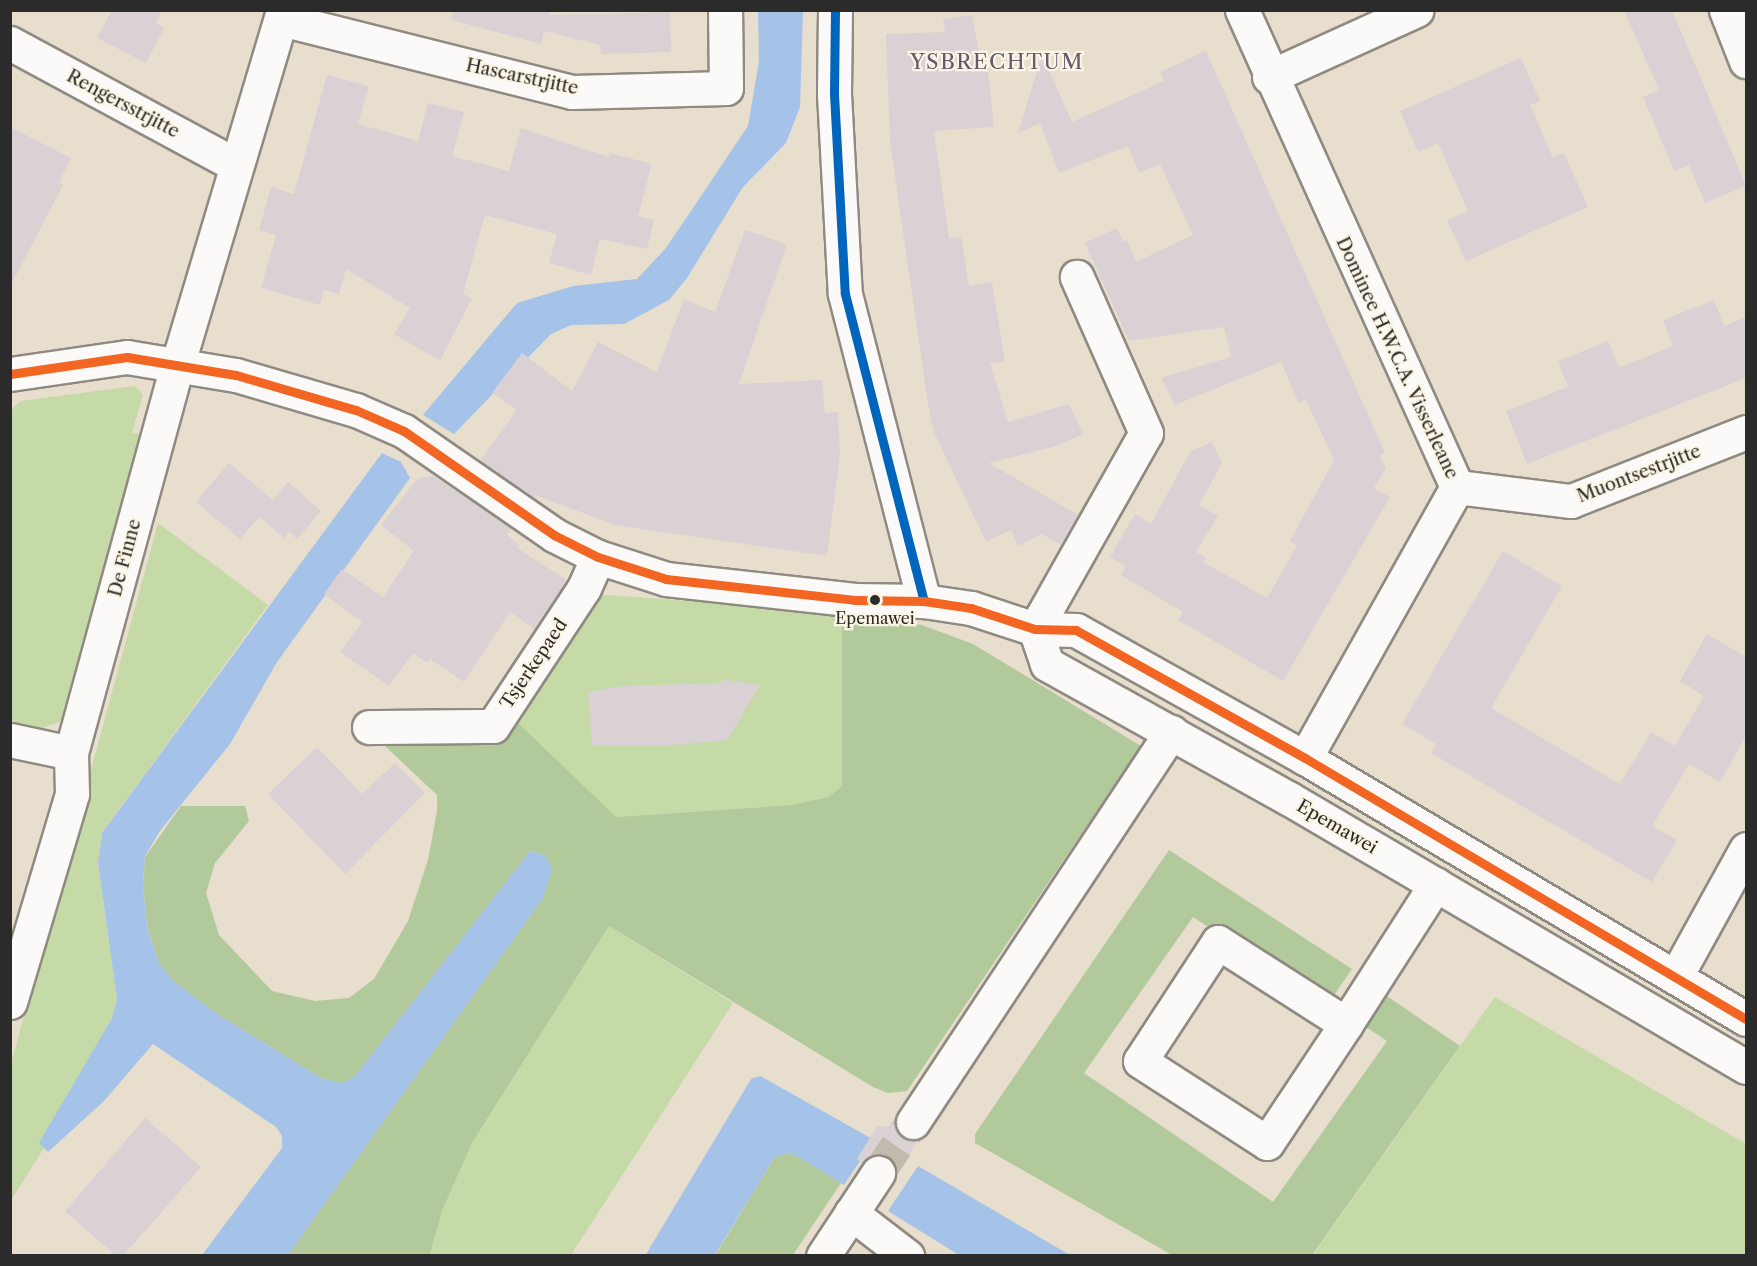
<!DOCTYPE html>
<style>
body{margin:0}
#map{position:relative;width:1757px;height:1266px;overflow:hidden;background:#e8dece;font-family:"Libre Caslon Text",serif}
div>[style]{position:absolute}
.green>*{inset:0;background:#c5daa6}
.forest>*{inset:0;background:#b2c99b}
.water>*{inset:0;background:#a5c3e8}
.building>*{inset:0;background:#d9d1d4}
.minor-tunnel>*{height:33px;margin-top:-16.5px;transform-origin:0;background:repeating-linear-gradient(90deg,#c2baad 0 33px,transparent 0 49px)}
.roads{filter:drop-shadow(2px 0 #8f8a82) drop-shadow(-2px 0 #8f8a82) drop-shadow(0 2px #8f8a82) drop-shadow(0 -2px #8f8a82)}
.minor>*{height:33px;margin:-16.5px;padding:0 16.5px;transform-origin:16.5px;border-radius:16.5px;background:#fcfaf8}
.bus-1>*{height:9px;margin:-4.5px;padding:0 4.5px;transform-origin:4.5px;border-radius:4.5px;background:#0065bd}
.bus-2>*{height:9px;margin:-4.5px;padding:0 4.5px;transform-origin:4.5px;border-radius:4.5px;background:#f26522}
.dots>*{width:16px;height:16px;translate:-50% -50%;box-sizing:border-box;border:3px solid #fcf5e5;border-radius:50%}
span{translate:-50% -50%;white-space:nowrap;text-align:center;line-height:1.15;-webkit-text-stroke:4.5px #fcf5e5;paint-order:stroke}
.bus-label{font-size:16px;color:#2b2b2b}
.street-label{font-size:18px;color:#2b2b2b}
.quarter-label{font-size:21px;color:#625c6d;letter-spacing:1.5px}
.frame{position:absolute;inset:0;border:12px solid #2b2b2b;pointer-events:none}
</style>
<div id="map">
<div class="green">
<div style="clip-path:polygon(135px 386px,143px 395px,132px 433px,143px 434px,64px 720px,37px 730px,11px 724px,11px 410px,20px 401px)"></div>
<div style="clip-path:polygon(158px 523px,268px 605px,102px 833px,98px 863px,117px 999px,112px 1018px,40px 1143px,44px 1148px,11px 1200px,11px 1064px)"></div>
<div style="clip-path:polygon(597px 594px,842px 613px,842px 786px,828px 797px,792px 805px,616px 817px,600px 805px,515px 720px)"></div>
<div style="clip-path:polygon(609px 926px,733px 1003px,571px 1255px,430px 1256px,442px 1211px,472px 1143px)"></div>
<div style="clip-path:polygon(1495px 997px,1746px 1144px,1746px 1255px,1312px 1256px)"></div>
</div>
<div class="forest">
<div style="clip-path:polygon(842px 613px,922px 625px,973px 644px,1141px 746px,907px 1091px,888px 1093px,873px 1087px,609px 926px,472px 1143px,442px 1211px,430px 1255px,288px 1255px,543px 898px,545px 855px,530px 851px,355px 1076px,342px 1083px,321px 1078px,217px 1014px,172px 980px,159px 963px,147px 926px,143px 884px,145px 857px,181px 806px,245px 806px,249px 821px,215px 863px,206px 893px,219px 935px,272px 991px,315px 1001px,349px 998px,374px 979px,408px 921px,428px 860px,437px 811px,437px 795px,369px 731px,515px 720px,616px 817px,792px 805px,828px 797px,842px 786px)"></div>
<div style="clip-path:polygon(1169px 850px,1352px 969px,1328px 1004px,1193px 917px,1084px 1073px,1273px 1202px,1387px 1041px,1360px 1023px,1378px 990px,1460px 1046px,1312px 1255px,1172px 1255px,975px 1143px,975px 1134px)"></div>
<div style="clip-path:polygon(786px 1153px,797px 1156px,841px 1183px,793px 1255px,715px 1256px,774px 1158px)"></div>
</div>
<div class="water">
<div style="clip-path:polygon(758px 11px,803px 11px,800px 107px,786px 143px,743px 187px,687px 278px,669px 300px,624px 324px,571px 325px,551px 334px,454px 434px,423px 415px,517px 303px,573px 286px,637px 279px,666px 248px,748px 126px,759px 61px)"></div>
<div style="clip-path:polygon(382px 453px,401px 462px,410px 478px,277px 662px,230px 744px,160px 831px,145px 856px,143px 884px,147px 927px,159px 963px,172px 980px,217px 1014px,321px 1078px,342px 1083px,355px 1076px,530px 851px,545px 855px,552px 869px,543px 898px,288px 1255px,202px 1255px,282px 1148px,282px 1136px,276px 1127px,153px 1044px,104px 1101px,48px 1152px,39px 1143px,112px 1018px,117px 999px,98px 863px,102px 833px)"></div>
<div style="clip-path:polygon(760px 1076px,874px 1140px,844px 1185px,797px 1156px,786px 1153px,774px 1158px,715px 1255px,645px 1256px,751px 1079px)"></div>
<div style="clip-path:polygon(918px 1166px,1070px 1255px,959px 1255px,888px 1211px)"></div>
</div>
<div class="building">
<div style="clip-path:polygon(112px 10px,162px 10px,156px 23px,164px 28px,146px 63px,97px 38px)"></div>
<div style="clip-path:polygon(453px 10px,550px 10px,549px 15px,670px 12px,671px 52px,601px 54px,600px 45px,544px 31px,541px 44px,452px 20px)"></div>
<div style="clip-path:polygon(1624px 10px,1672px 10px,1746px 186px,1705px 203px,1689px 165px,1674px 171px,1643px 97px,1659px 90px)"></div>
<div style="clip-path:polygon(972px 15px,983px 72px,988px 72px,994px 127px,934px 131px,949px 239px,961px 237px,969px 286px,992px 282px,1005px 361px,990px 363px,1008px 422px,1069px 404px,1083px 434px,1056px 446px,989px 463px,1078px 515px,1061px 545px,1042px 534px,1018px 546px,1011px 530px,986px 542px,933px 430px,928px 404px,890px 142px,886px 34px,945px 32px,943px 19px)"></div>
<div style="clip-path:polygon(1206px 51px,1385px 453px,1379px 456px,1386px 468px,1374px 488px,1390px 497px,1283px 681px,1178px 620px,1183px 612px,1121px 575px,1126px 566px,1110px 557px,1135px 514px,1151px 524px,1190px 452px,1212px 442px,1222px 463px,1199px 505px,1218px 516px,1196px 552px,1206px 557px,1203px 562px,1267px 598px,1297px 546px,1290px 541px,1334px 460px,1306px 400px,1299px 403px,1281px 362px,1175px 405px,1161px 378px,1231px 357px,1224px 327px,1129px 341px,1085px 243px,1117px 228px,1123px 242px,1127px 240px,1136px 262px,1193px 235px,1160px 164px,1139px 173px,1128px 146px,1059px 173px,1040px 123px,1018px 133px,1042px 55px,1072px 122px,1164px 81px,1160px 72px)"></div>
<div style="clip-path:polygon(1521px 58px,1540px 101px,1530px 105px,1553px 158px,1564px 153px,1588px 207px,1466px 261px,1447px 220px,1468px 211px,1438px 143px,1418px 152px,1400px 111px)"></div>
<div style="clip-path:polygon(327px 75px,369px 86px,358px 124px,418px 141px,428px 103px,464px 112px,452px 156px,509px 171px,521px 128px,609px 157px,610px 153px,652px 164px,638px 216px,654px 220px,647px 249px,600px 239px,591px 275px,549px 263px,557px 234px,485px 215px,463px 294px,472px 298px,440px 361px,394px 334px,410px 308px,346px 269px,339px 294px,324px 290px,320px 305px,261px 288px,276px 235px,259px 230px,271px 187px,294px 194px)"></div>
<div style="clip-path:polygon(10px 127px,71px 158px,59px 182px,63px 185px,10px 287px)"></div>
<div style="clip-path:polygon(745px 230px,787px 244px,739px 384px,822px 380px,825px 413px,838px 412px,840px 455px,827px 556px,615px 525px,535px 495px,533px 498px,480px 461px,517px 410px,492px 393px,522px 353px,572px 391px,598px 342px,657px 372px,684px 299px,715px 312px)"></div>
<div style="clip-path:polygon(1714px 300px,1724px 326px,1746px 317px,1746px 378px,1527px 464px,1506px 411px,1568px 387px,1558px 361px,1608px 341px,1619px 367px,1646px 357px,1673px 346px,1663px 320px)"></div>
<div style="clip-path:polygon(229px 463px,273px 500px,288px 482px,321px 511px,297px 539px,289px 532px,284px 538px,259px 517px,240px 539px,196px 502px)"></div>
<div style="clip-path:polygon(433px 476px,512px 528px,507px 535px,519px 545px,517px 548px,567px 580px,535px 629px,510px 612px,464px 682px,430px 659px,427px 663px,413px 653px,389px 686px,340px 652px,362px 622px,324px 594px,342px 569px,383px 597px,414px 551px,381px 525px,418px 478px)"></div>
<div style="clip-path:polygon(1503px 551px,1562px 586px,1491px 708px,1620px 784px,1651px 732px,1675px 746px,1704px 696px,1680px 681px,1707px 634px,1746px 657px,1746px 736px,1720px 782px,1689px 764px,1652px 826px,1677px 840px,1652px 882px,1431px 753px,1436px 744px,1402px 724px)"></div>
<div style="clip-path:polygon(721px 679px,760px 685px,727px 740px,661px 746px,592px 746px,588px 692px,623px 686px,721px 683px)"></div>
<div style="clip-path:polygon(317px 747px,362px 794px,395px 763px,425px 793px,345px 874px,268px 794px)"></div>
<div style="clip-path:polygon(896px 1115px,896px 1130px,902px 1137px,918px 1140px,897px 1173px,888px 1157px,870px 1156px,862px 1163px,857px 1159px,877px 1126px,889px 1126px)"></div>
<div style="clip-path:polygon(145px 1118px,201px 1167px,123px 1256px,116px 1256px,65px 1211px)"></div>
</div>
<div class="minor-tunnel">
<div style="left:878px;top:1173px;width:62px;rotate:-55.5deg"></div>
</div>
<div class="roads">
<div class="minor">
<div style="left:835px;top:10px;width:84px;rotate:90.7deg"></div>
<div style="left:834px;top:94px;width:200px;rotate:86.9deg"></div>
<div style="left:845px;top:294px;width:317px;rotate:75.6deg"></div>
<div style="left:1242px;top:10px;width:523px;rotate:65.74deg"></div>
<div style="left:1457px;top:487px;width:311px;rotate:119.3deg"></div>
<div style="left:1726px;top:10px;width:55px;rotate:68.6deg"></div>
<div style="left:281px;top:19px;width:300px;rotate:14.1deg"></div>
<div style="left:572px;top:92px;width:154px;rotate:-1.5deg"></div>
<div style="left:726px;top:88px;width:78px;rotate:-90.7deg"></div>
<div style="left:10px;top:43px;width:257px;rotate:28.4deg"></div>
<div style="left:1269px;top:77px;width:162px;rotate:-24.4deg"></div>
<div style="left:10px;top:374px;width:118px;rotate:-8.3deg"></div>
<div style="left:127px;top:357px;width:110px;rotate:9.4deg"></div>
<div style="left:236px;top:375px;width:125px;rotate:16.3deg"></div>
<div style="left:356px;top:410px;width:52px;rotate:23.6deg"></div>
<div style="left:404px;top:431px;width:183px;rotate:34.7deg"></div>
<div style="left:554px;top:535px;width:49px;rotate:26.6deg"></div>
<div style="left:598px;top:557px;width:71px;rotate:17.9deg"></div>
<div style="left:666px;top:579px;width:190px;rotate:6.3deg"></div>
<div style="left:855px;top:600px;width:69px;rotate:0.8deg"></div>
<div style="left:924px;top:601px;width:48px;rotate:8.5deg"></div>
<div style="left:971px;top:608px;width:67px;rotate:18.2deg"></div>
<div style="left:1035px;top:629px;width:41px;rotate:1.4deg"></div>
<div style="left:1076px;top:630px;width:262px;rotate:29.2deg"></div>
<div style="left:1305px;top:758px;width:512px;rotate:30.62deg"></div>
<div style="left:1457px;top:487px;width:115px;rotate:7deg"></div>
<div style="left:1571px;top:501px;width:188px;rotate:-21.5deg"></div>
<div style="left:1035px;top:629px;width:37px;rotate:71deg"></div>
<div style="left:1047px;top:664px;width:276px;rotate:29.1deg"></div>
<div style="left:1288px;top:798px;width:531px;rotate:30.43deg"></div>
<div style="left:1035px;top:629px;width:225px;rotate:-60.5deg"></div>
<div style="left:1146px;top:433px;width:171px;rotate:-113.9deg"></div>
<div style="left:369px;top:727px;width:124px;rotate:-0.5deg"></div>
<div style="left:493px;top:726px;width:165px;rotate:-56.6deg"></div>
<div style="left:584px;top:588px;width:34px;rotate:-66deg"></div>
<div style="left:10px;top:740px;width:62px;rotate:12deg"></div>
<div style="left:1676px;top:976px;width:145px;rotate:-61.1deg"></div>
<div style="left:10px;top:1002px;width:217px;rotate:-73.4deg"></div>
<div style="left:72px;top:794px;width:41px;rotate:-91.4deg"></div>
<div style="left:71px;top:753px;width:404px;rotate:-74.7deg"></div>
<div style="left:178px;top:363px;width:368px;rotate:-73.4deg"></div>
<div style="left:1346px;top:1024px;width:152px;rotate:-147.4deg"></div>
<div style="left:1218px;top:942px;width:142px;rotate:123.2deg"></div>
<div style="left:1140px;top:1061px;width:151px;rotate:32.8deg"></div>
<div style="left:1267px;top:1143px;width:143px;rotate:-56.4deg"></div>
<div style="left:1346px;top:1024px;width:166px;rotate:-57.3deg"></div>
<div style="left:913px;top:1122px;width:468px;rotate:-56.5deg"></div>
<div style="left:851px;top:1213px;width:71px;rotate:37.5deg"></div>
<div style="left:823px;top:1256px;width:100px;rotate:-56.5deg"></div>
</div>
</div>
<div class="bus-1">
<div style="left:835px;top:10px;width:84px;rotate:90.7deg"></div>
<div style="left:834px;top:94px;width:200px;rotate:86.9deg"></div>
<div style="left:845px;top:294px;width:317px;rotate:75.6deg"></div>
</div>
<div class="bus-2">
<div style="left:10px;top:374px;width:118px;rotate:-8.3deg"></div>
<div style="left:127px;top:357px;width:110px;rotate:9.4deg"></div>
<div style="left:236px;top:375px;width:125px;rotate:16.3deg"></div>
<div style="left:356px;top:410px;width:52px;rotate:23.6deg"></div>
<div style="left:404px;top:431px;width:183px;rotate:34.7deg"></div>
<div style="left:554px;top:535px;width:49px;rotate:26.6deg"></div>
<div style="left:598px;top:557px;width:71px;rotate:17.9deg"></div>
<div style="left:666px;top:579px;width:190px;rotate:6.3deg"></div>
<div style="left:855px;top:600px;width:69px;rotate:0.8deg"></div>
<div style="left:924px;top:601px;width:48px;rotate:8.5deg"></div>
<div style="left:971px;top:608px;width:67px;rotate:18.2deg"></div>
<div style="left:1035px;top:629px;width:41px;rotate:1.4deg"></div>
<div style="left:1076px;top:630px;width:262px;rotate:29.2deg"></div>
<div style="left:1305px;top:758px;width:512px;rotate:30.62deg"></div>
</div>
<div class="dots">
<div style="left:875px;top:600px;background:#2b2b2b"></div>
</div>
<div class="bus-label">
<span style="left:875px;top:618px">Epemawei</span>
</div>
<div class="street-label">
<span style="left:522px;top:77px;rotate:12deg">Hascarstrjitte</span>
<span style="left:123px;top:104px;rotate:28deg">Rengersstrjitte</span>
<span style="left:1397px;top:358px;rotate:65deg">Dominee H.W.C.A. Visserleane</span>
<span style="left:1639px;top:474px;rotate:-21deg">Muontsestrjitte</span>
<span style="left:125px;top:558px;rotate:-75deg">De Finne</span>
<span style="left:534px;top:664px;rotate:-56deg">Tsjerkepaed</span>
<span style="left:1337px;top:827px;rotate:30deg">Epemawei</span>
</div>
<div class="quarter-label">
<span style="left:997px;top:62px">YSBRECHTUM</span>
</div>
<div class="frame"></div>
</div>
